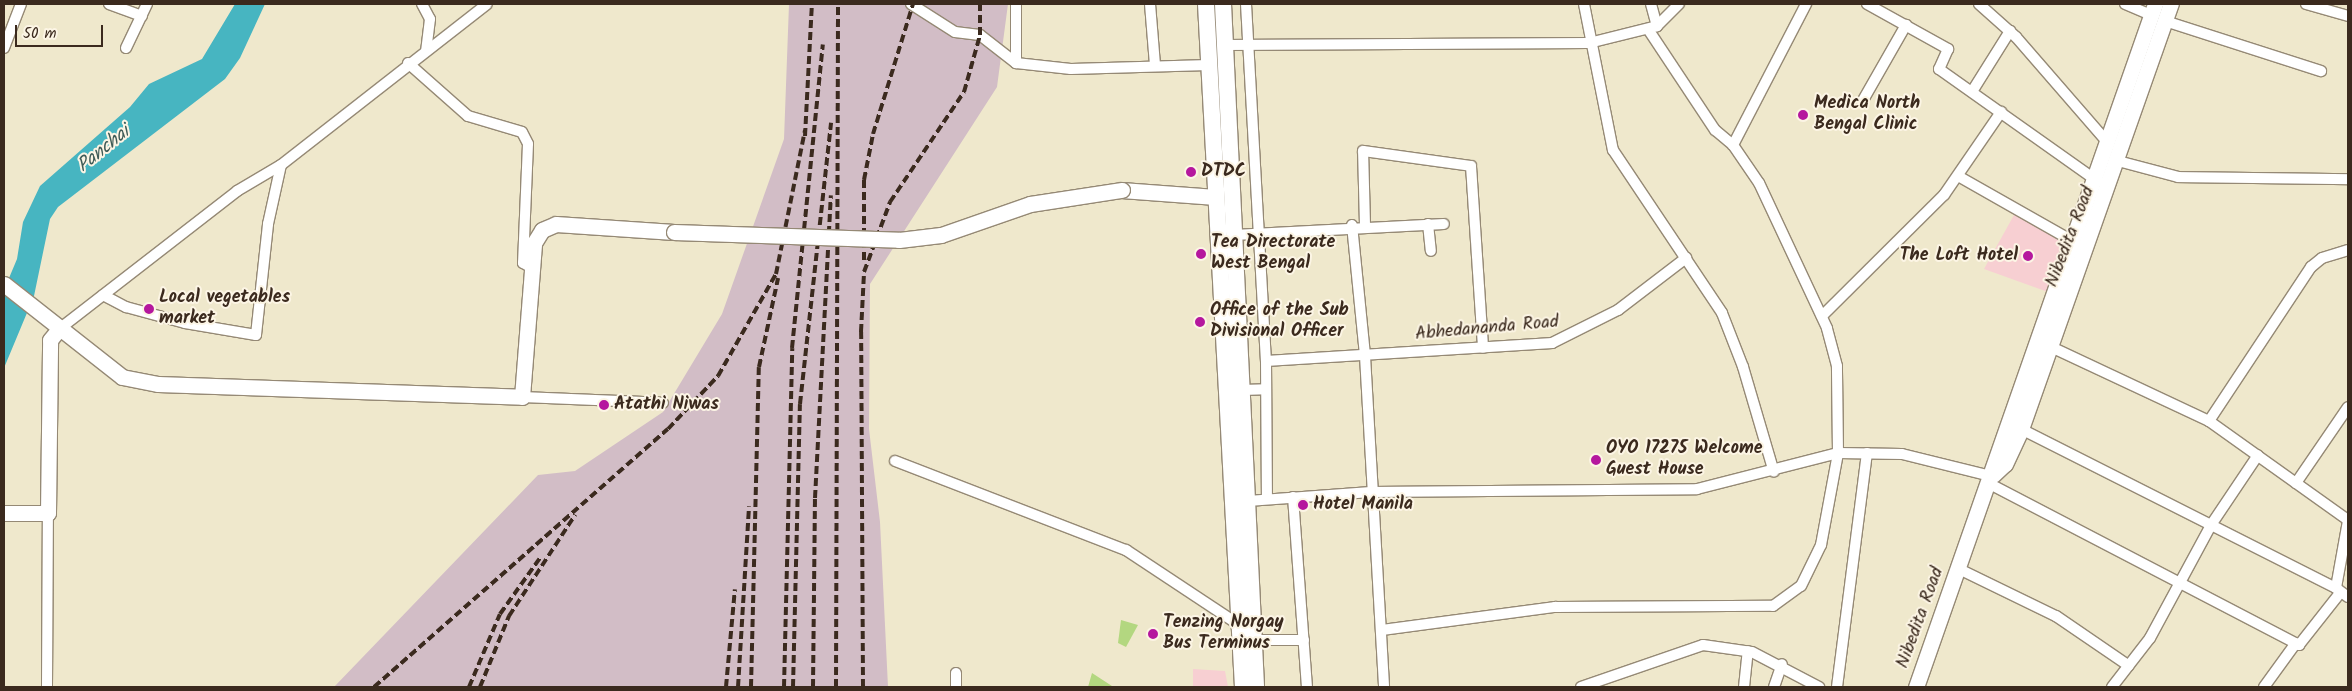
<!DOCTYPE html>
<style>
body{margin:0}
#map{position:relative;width:2352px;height:691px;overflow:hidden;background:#efe8cc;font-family:Kalam,sans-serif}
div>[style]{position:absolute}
.built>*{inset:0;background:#f7cfd2}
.industrial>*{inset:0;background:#d2bdc6}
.green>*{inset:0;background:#b3d780}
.water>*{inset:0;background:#47b5c1}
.roads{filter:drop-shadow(1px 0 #958975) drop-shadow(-1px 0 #958975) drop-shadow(0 1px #958975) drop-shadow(0 -1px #958975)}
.street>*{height:10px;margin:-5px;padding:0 5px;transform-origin:5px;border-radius:5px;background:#fff}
.secondary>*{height:15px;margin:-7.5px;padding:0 7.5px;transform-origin:7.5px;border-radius:7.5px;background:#fff}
.primary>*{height:16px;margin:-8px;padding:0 8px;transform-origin:8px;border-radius:8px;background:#fff}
.rail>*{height:4px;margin-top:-2px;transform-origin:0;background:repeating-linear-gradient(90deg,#3b2a1e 0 8px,transparent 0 12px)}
.bridges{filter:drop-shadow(1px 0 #958975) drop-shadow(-1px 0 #958975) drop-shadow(0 1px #958975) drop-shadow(0 -1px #958975)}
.secondary-bridge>*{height:15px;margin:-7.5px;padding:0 7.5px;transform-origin:7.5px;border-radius:7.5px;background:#fff}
.dots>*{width:14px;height:14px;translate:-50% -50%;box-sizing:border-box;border:2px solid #fcf5e5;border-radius:50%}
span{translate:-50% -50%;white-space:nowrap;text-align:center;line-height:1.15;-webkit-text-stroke:4px #fcf5e5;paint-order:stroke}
.poi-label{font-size:18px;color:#3b2a1e;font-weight:700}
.left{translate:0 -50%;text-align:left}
.right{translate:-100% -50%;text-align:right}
.street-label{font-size:18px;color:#3b2a1e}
.water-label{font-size:19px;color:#3f5b57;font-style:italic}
.frame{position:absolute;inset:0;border:5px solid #3b2a1e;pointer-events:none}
.scale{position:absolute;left:15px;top:25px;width:88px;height:22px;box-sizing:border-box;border:2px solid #3b2a1e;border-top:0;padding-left:6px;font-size:15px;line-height:18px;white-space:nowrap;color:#3b2a1e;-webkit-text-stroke:4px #fcf5e5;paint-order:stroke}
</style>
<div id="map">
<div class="built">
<div style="clip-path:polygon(2014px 215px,2064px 241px,2048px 292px,1984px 269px)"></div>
<div style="clip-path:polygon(1193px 669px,1225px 671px,1228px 687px,1193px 687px)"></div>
</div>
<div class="industrial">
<div style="clip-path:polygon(789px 4px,1008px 4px,997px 87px,870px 284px,869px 429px,880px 522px,888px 687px,334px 687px,538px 475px,575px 471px,663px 412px,722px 314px,784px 139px)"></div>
</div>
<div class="green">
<div style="clip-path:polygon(1121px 620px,1138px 625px,1126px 647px,1118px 643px)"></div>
<div style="clip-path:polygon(1092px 673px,1112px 686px,1116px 687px,1088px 687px)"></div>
</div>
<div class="water">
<div style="clip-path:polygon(235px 4px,265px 4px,240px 58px,225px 79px,58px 207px,50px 219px,34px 296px,4px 368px,4px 290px,17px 259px,23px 222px,40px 186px,130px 107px,149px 84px,202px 59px)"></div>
</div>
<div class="roads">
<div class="street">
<div style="left:109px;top:4px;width:35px;rotate:20deg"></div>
<div style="left:422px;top:4px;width:17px;rotate:62deg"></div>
<div style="left:430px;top:19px;width:31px;rotate:97deg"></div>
<div style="left:911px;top:4px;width:52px;rotate:32.5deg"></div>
<div style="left:955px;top:32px;width:25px;rotate:7deg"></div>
<div style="left:980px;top:35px;width:46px;rotate:37.9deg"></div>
<div style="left:1016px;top:63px;width:55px;rotate:6.2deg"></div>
<div style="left:1071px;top:69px;width:138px;rotate:-1.7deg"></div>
<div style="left:1016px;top:4px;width:59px;rotate:90deg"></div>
<div style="left:1150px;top:4px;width:61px;rotate:85.3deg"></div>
<div style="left:1246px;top:4px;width:358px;rotate:86.8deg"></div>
<div style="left:1266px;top:361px;width:138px;rotate:89.6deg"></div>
<div style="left:1584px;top:4px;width:149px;rotate:78.8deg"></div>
<div style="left:1613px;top:150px;width:196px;rotate:56.2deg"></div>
<div style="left:1722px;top:313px;width:58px;rotate:68.7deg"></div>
<div style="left:1743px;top:367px;width:109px;rotate:73.6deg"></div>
<div style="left:1651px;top:4px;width:23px;rotate:75deg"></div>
<div style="left:1867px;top:4px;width:93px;rotate:29.1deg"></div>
<div style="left:1948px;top:49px;width:22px;rotate:114deg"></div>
<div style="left:1939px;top:69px;width:194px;rotate:35.3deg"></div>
<div style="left:1979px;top:4px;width:50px;rotate:41.7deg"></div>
<div style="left:2016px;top:37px;width:142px;rotate:49deg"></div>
<div style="left:2125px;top:4px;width:28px;rotate:23deg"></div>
<div style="left:2306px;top:4px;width:44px;rotate:15.9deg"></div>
<div style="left:2165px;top:21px;width:164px;rotate:17.8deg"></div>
<div style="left:1225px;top:45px;width:364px;rotate:-0.3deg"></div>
<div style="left:1589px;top:43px;width:70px;rotate:-14deg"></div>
<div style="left:1657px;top:26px;width:31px;rotate:-45deg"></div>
<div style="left:4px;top:48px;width:47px;rotate:-68.9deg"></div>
<div style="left:126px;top:48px;width:49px;rotate:-64.5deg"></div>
<div style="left:408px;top:63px;width:80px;rotate:41.5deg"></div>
<div style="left:468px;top:116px;width:56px;rotate:16.5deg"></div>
<div style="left:522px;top:132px;width:13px;rotate:63deg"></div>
<div style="left:528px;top:144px;width:119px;rotate:92.4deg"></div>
<div style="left:523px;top:263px;width:10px;rotate:29deg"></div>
<div style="left:1973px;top:90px;width:70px;rotate:-57.9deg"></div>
<div style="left:1862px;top:102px;width:89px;rotate:-60.3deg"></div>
<div style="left:1733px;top:145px;width:159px;rotate:-62.6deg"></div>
<div style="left:2118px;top:161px;width:62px;rotate:14.9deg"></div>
<div style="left:2178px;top:177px;width:170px;rotate:0.7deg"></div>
<div style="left:1958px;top:176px;width:133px;rotate:29.6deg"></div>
<div style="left:1428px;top:224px;width:27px;rotate:84deg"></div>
<div style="left:1352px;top:225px;width:132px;rotate:84.3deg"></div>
<div style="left:1365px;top:356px;width:332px;rotate:86.7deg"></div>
<div style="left:1365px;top:225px;width:74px;rotate:-91.5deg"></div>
<div style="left:1363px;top:151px;width:109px;rotate:7.9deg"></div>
<div style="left:1471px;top:166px;width:182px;rotate:86.2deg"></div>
<div style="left:1234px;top:235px;width:210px;rotate:-3deg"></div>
<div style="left:103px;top:295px;width:26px;rotate:28deg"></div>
<div style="left:126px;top:307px;width:61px;rotate:15.2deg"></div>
<div style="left:185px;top:323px;width:72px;rotate:9.6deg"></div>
<div style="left:256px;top:335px;width:112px;rotate:-83.8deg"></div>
<div style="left:268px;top:224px;width:60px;rotate:-77.6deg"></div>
<div style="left:1822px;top:316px;width:172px;rotate:-44.8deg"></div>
<div style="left:1944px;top:195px;width:101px;rotate:-55.5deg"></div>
<div style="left:58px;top:330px;width:227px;rotate:-37.8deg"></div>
<div style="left:237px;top:191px;width:51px;rotate:-30.6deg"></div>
<div style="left:281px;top:165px;width:261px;rotate:-38deg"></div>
<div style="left:2049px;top:346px;width:177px;rotate:25.1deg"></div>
<div style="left:2209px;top:421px;width:171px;rotate:35.5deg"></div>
<div style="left:1266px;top:361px;width:287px;rotate:-3.6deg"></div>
<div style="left:1552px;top:343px;width:74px;rotate:-26.6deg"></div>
<div style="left:1618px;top:310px;width:86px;rotate:-37.4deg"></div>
<div style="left:1242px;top:390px;width:24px;rotate:-2deg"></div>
<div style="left:522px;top:397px;width:141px;rotate:2.4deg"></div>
<div style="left:2209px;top:421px;width:185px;rotate:-56.5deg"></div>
<div style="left:2311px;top:267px;width:14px;rotate:-39deg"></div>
<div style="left:2322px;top:258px;width:27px;rotate:-17deg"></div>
<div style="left:2021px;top:429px;width:353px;rotate:26.8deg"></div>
<div style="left:895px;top:461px;width:248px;rotate:21.1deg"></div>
<div style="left:1126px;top:550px;width:134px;rotate:33.5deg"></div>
<div style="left:1988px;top:483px;width:351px;rotate:27.5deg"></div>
<div style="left:2299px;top:645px;width:66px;rotate:-51.7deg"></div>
<div style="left:2296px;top:483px;width:92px;rotate:-55.6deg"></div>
<div style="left:1293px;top:497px;width:191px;rotate:85.8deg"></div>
<div style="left:1248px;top:501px;width:123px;rotate:-4.2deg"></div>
<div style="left:1371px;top:492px;width:326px;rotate:-0.5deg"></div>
<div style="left:1697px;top:489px;width:146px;rotate:-14.3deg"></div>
<div style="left:1838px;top:453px;width:64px;rotate:0.9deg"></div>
<div style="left:1902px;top:454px;width:92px;rotate:13.9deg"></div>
<div style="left:2348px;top:521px;width:68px;rotate:100.2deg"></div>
<div style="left:2336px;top:588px;width:15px;rotate:37deg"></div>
<div style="left:1959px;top:569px;width:108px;rotate:25.9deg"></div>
<div style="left:2056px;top:616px;width:88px;rotate:34.4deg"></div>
<div style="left:1382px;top:630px;width:175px;rotate:-7.6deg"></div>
<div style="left:1555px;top:607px;width:218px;rotate:-0.3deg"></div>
<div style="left:1773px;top:606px;width:34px;rotate:-36deg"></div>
<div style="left:1801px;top:586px;width:46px;rotate:-64deg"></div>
<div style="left:1821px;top:545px;width:94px;rotate:-79.5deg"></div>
<div style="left:1838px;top:453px;width:87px;rotate:-90.7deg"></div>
<div style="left:1837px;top:366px;width:39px;rotate:-105deg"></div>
<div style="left:1827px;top:328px;width:160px;rotate:-115.1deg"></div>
<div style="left:1759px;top:183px;width:46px;rotate:-124.4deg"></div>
<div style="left:1733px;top:145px;width:23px;rotate:-140deg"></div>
<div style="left:1715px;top:130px;width:121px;rotate:-123.6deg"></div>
<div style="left:1254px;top:640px;width:50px"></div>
<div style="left:47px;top:687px;width:174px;rotate:-89.7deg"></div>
<div style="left:956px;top:687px;width:14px;rotate:-90deg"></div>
<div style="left:1581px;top:687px;width:129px;rotate:-19deg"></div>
<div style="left:1703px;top:645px;width:49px;rotate:8.1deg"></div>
<div style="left:1752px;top:652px;width:76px;rotate:27.6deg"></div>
<div style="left:1744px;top:687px;width:36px;rotate:-84deg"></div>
<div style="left:1774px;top:687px;width:24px;rotate:-71deg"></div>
<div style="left:1837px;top:687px;width:236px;rotate:-82.7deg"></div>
<div style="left:2112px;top:687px;width:62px;rotate:-52.2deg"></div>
<div style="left:2150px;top:638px;width:128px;rotate:-61.6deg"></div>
<div style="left:2211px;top:525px;width:84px;rotate:-56.1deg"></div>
<div style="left:2264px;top:687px;width:54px;rotate:-54deg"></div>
</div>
<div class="secondary">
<div style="left:1122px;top:190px;width:93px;rotate:4.3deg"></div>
<div style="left:4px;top:284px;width:150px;rotate:38.2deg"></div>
<div style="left:122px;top:377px;width:37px;rotate:11deg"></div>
<div style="left:158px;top:384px;width:364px;rotate:2deg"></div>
<div style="left:522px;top:397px;width:154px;rotate:-85.5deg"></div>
<div style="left:534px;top:243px;width:15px;rotate:-58deg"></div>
<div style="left:542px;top:230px;width:15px;rotate:-23deg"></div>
<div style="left:556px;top:224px;width:118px;rotate:3.9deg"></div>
<div style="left:1993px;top:475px;width:16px;rotate:-43deg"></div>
<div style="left:2005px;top:464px;width:38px;rotate:-65deg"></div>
<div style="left:2021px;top:429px;width:451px;rotate:-70.6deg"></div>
<div style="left:4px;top:513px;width:44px"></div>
<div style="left:48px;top:513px;width:173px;rotate:-89.3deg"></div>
<div style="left:50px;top:340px;width:13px;rotate:-51deg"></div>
<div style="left:1916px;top:687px;width:724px;rotate:-70.71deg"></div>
</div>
<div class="primary">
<div style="left:1206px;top:4px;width:684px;rotate:86.9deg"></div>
<div style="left:1223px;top:4px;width:684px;rotate:87.23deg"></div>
</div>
</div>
<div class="rail">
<div style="left:805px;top:136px;width:132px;rotate:-87deg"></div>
<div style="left:864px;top:260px;width:80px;rotate:-90deg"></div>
<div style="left:864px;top:180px;width:47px;rotate:-78.9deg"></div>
<div style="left:873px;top:134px;width:136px;rotate:-72.9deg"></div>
<div style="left:374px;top:687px;width:391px;rotate:-41.3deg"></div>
<div style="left:668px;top:429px;width:73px;rotate:-46.7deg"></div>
<div style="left:718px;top:376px;width:117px;rotate:-60.4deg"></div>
<div style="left:776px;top:274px;width:147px;rotate:-78.6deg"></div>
<div style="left:469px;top:687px;width:79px;rotate:-67deg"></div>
<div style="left:500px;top:614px;width:69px;rotate:-54.5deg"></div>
<div style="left:480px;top:687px;width:77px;rotate:-67.8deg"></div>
<div style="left:509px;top:616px;width:121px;rotate:-56.8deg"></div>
<div style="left:726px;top:687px;width:98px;rotate:-84.8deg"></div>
<div style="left:738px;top:687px;width:181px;rotate:-86.5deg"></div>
<div style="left:751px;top:687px;width:320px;rotate:-88.6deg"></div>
<div style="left:759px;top:367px;width:91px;rotate:-77.9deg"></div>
<div style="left:784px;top:687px;width:339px;rotate:-88.6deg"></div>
<div style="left:792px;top:348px;width:305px;rotate:-84.2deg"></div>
<div style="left:793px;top:687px;width:283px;rotate:-88.6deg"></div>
<div style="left:800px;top:404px;width:283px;rotate:-83.7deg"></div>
<div style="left:813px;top:687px;width:189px;rotate:-89.4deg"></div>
<div style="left:815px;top:498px;width:303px;rotate:-87deg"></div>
<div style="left:836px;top:687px;width:683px;rotate:-89.83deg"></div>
<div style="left:863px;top:687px;width:355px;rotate:-90.3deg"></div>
<div style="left:861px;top:332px;width:60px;rotate:-87.1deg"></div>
<div style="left:864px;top:272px;width:75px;rotate:-69.6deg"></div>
<div style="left:890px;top:202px;width:133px;rotate:-56.1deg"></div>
<div style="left:964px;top:92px;width:59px;rotate:-74.3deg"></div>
<div style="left:980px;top:35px;width:31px;rotate:-90deg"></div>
</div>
<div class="bridges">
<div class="secondary-bridge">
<div style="left:674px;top:232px;width:225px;rotate:2deg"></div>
<div style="left:899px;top:240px;width:42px;rotate:-6.8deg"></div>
<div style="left:941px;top:235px;width:94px;rotate:-19.2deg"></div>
<div style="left:1030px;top:204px;width:93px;rotate:-8.7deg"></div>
</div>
</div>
<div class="dots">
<div style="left:1803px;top:115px;background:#b5179e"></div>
<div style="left:1191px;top:172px;background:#b5179e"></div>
<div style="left:1201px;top:254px;background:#b5179e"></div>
<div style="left:2028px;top:256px;background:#b5179e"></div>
<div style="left:149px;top:309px;background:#b5179e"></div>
<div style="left:1200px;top:322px;background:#b5179e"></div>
<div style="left:604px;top:405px;background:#b5179e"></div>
<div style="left:1596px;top:460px;background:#b5179e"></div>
<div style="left:1303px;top:505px;background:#b5179e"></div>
<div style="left:1153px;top:634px;background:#b5179e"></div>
</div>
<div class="poi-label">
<span class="left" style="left:1814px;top:115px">Medica North<br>Bengal Clinic</span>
<span class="left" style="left:1201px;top:172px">DTDC</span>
<span class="left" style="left:1211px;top:254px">Tea Directorate<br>West Bengal</span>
<span class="right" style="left:2018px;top:256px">The Loft Hotel</span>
<span class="left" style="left:159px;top:309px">Local vegetables<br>market</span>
<span class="left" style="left:1210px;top:322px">Office of the Sub<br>Divisional Officer</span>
<span class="left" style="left:614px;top:405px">Atathi Niwas</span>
<span class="left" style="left:1606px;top:460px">OYO 17275 Welcome<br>Guest House</span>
<span class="left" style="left:1313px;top:505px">Hotel Manila</span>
<span class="left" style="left:1163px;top:634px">Tenzing Norgay<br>Bus Terminus</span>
</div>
<div class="street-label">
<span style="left:2071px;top:237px;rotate:-69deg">Nibedita Road</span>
<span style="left:1487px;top:329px;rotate:-5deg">Abhedananda Road</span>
<span style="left:1921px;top:618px;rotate:-70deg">Nibedita Road</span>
</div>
<div class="water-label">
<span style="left:104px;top:150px;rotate:-39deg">Panchai</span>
</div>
<div class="frame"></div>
<div class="scale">50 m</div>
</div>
